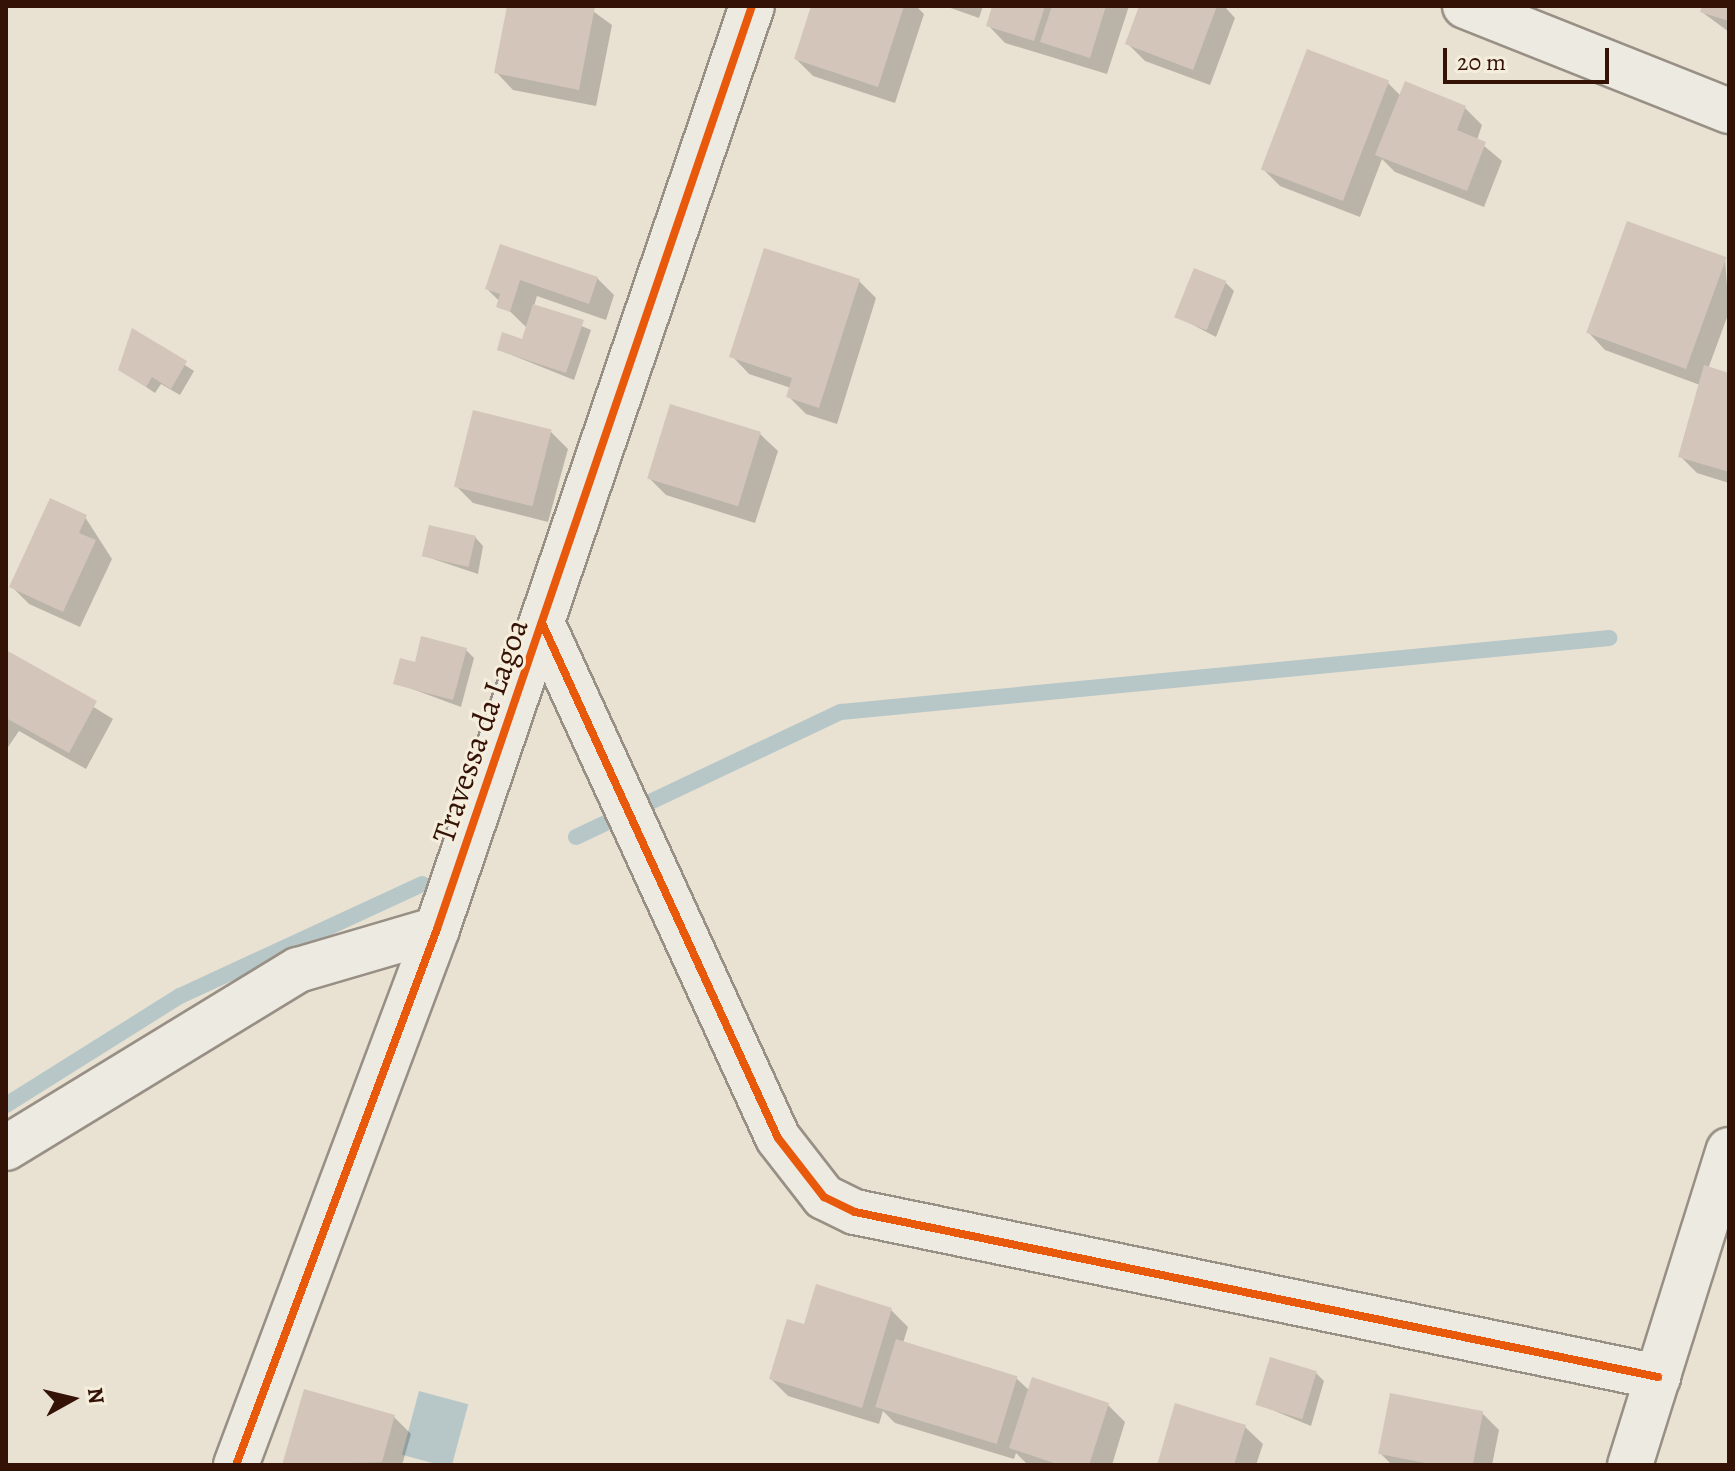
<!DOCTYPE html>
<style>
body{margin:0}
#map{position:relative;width:1735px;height:1471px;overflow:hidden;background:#e9e2d3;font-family:Alegreya,serif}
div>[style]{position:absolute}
.water>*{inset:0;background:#b7c7c8;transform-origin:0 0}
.shadow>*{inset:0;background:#0003}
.stream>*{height:16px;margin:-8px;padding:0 8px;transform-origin:8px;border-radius:8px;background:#b7c7c8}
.building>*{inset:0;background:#d4c5ba;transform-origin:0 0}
.roads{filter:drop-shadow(2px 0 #988f85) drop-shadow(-2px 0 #988f85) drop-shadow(0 2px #988f85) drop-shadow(0 -2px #988f85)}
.minor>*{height:44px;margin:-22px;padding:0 22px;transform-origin:22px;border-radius:22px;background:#edeae2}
.cycleway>*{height:8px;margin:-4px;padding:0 4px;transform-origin:4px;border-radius:4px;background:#e8590c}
span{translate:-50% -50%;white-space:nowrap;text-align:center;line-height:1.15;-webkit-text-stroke:6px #f6eedd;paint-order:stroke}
.street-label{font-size:32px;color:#341206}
.frame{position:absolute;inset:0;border:8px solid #341206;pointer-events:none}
.north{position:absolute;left:32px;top:1359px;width:80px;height:80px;-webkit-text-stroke:6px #f6eedd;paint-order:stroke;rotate:82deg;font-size:22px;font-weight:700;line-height:32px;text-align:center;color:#341206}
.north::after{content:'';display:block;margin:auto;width:28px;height:36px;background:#341206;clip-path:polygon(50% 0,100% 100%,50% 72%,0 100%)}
.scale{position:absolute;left:1443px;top:48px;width:166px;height:36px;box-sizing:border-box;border:4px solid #341206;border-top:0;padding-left:10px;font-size:24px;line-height:28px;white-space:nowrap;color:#341206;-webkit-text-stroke:6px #f6eedd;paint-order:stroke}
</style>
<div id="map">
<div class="water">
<div style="left:419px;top:1391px;width:51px;height:66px;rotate:15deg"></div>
</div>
<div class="shadow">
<div style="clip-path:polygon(509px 6px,586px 6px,612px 25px,596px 106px,513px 90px,496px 72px)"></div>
<div style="clip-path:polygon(813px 6px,916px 6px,924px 14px,895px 103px,813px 76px,796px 59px)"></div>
<div style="clip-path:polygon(945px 6px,983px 6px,979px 18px)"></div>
<div style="clip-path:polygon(994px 6px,1129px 6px,1107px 74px,1005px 43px,988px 25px)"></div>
<div style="clip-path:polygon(1141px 6px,1224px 6px,1235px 18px,1210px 85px,1145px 61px,1127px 43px)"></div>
<div style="clip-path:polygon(1704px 6px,1729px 6px,1729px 32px,1702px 12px)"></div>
<div style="clip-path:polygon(1388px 83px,1401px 96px,1465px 108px,1482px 125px,1477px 140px,1502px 161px,1484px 207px,1395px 172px,1382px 159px,1360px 217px,1280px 186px,1263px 169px)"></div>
<div style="clip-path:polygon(501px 246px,597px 278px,614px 295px,606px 320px,537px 296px,534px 306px,591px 330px,574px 380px,499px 350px,523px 341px,527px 328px,487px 289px)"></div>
<div style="clip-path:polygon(1725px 259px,1729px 312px,1708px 369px,1729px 375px,1729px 483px,1697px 473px,1680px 456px,1700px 385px,1605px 350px,1588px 332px)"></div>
<div style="clip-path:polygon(859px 281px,876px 298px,837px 424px,806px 414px,789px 397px,791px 388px,749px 374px,732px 356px)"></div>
<div style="clip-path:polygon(1226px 283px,1234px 291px,1216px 337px,1176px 316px)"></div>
<div style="clip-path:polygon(133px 331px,194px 371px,180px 395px,161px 384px,155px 393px,121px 370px)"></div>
<div style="clip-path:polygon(671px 407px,760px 434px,778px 451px,755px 523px,666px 495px,649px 478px)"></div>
<div style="clip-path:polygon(551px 432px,568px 449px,548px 522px,473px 503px,456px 486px)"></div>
<div style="clip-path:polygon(85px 517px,112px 559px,80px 627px,29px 604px,12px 587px)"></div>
<div style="clip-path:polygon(475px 537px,483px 546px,478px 574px,424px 556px)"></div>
<div style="clip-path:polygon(466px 650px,474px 658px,461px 707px,396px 683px,416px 664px)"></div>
<div style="clip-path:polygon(6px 653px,113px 719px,86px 769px,19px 731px,6px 750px)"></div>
<div style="clip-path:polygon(891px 1310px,908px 1327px,903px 1343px,1016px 1378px,1030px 1391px,1108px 1405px,1125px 1422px,1112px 1465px,1028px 1465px,1016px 1453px,1014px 1459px,895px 1423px,883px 1411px,879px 1424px,788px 1396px,771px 1379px,805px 1326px)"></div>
<div style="clip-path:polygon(1316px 1373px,1324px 1381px,1311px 1426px,1258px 1404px)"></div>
<div style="clip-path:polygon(306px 1391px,394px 1417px,411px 1434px,402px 1465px,284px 1465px)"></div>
<div style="clip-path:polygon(1482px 1413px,1499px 1430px,1492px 1465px,1392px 1465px,1380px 1453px)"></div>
<div style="clip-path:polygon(1245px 1427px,1263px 1444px,1256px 1465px,1159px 1465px)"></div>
</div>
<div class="stream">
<div style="left:576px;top:837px;width:293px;rotate:-25.3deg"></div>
<div style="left:841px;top:712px;width:772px;rotate:-5.5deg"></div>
<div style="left:6px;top:1105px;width:205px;rotate:-32.1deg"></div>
<div style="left:180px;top:996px;width:267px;rotate:-24.8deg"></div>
</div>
<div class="building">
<div style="clip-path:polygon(507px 6px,595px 6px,579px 90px,494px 73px)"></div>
<div style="clip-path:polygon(811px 6px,904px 6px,878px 87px,794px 59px)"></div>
<div style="clip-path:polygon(992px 6px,1045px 6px,1034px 41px,986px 26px)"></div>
<div style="clip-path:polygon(1052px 6px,1106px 6px,1090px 58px,1040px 42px)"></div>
<div style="clip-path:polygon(1139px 6px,1217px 6px,1193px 70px,1125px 44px)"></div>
<div style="clip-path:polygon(1702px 6px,1729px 6px,1729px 21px,1700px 12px)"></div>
<div style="left:1307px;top:49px;width:88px;height:129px;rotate:21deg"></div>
<div style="clip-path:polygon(1405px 81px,1466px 106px,1457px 130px,1486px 142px,1467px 191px,1375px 155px)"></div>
<div style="left:1627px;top:221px;width:106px;height:119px;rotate:20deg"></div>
<div style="clip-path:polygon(500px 244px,598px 277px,589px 304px,520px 280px,510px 312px,496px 307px,500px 294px,485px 289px)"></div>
<div style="clip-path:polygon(764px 248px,860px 279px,819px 408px,786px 397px,792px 378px,729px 357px)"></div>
<div style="left:1194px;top:268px;width:35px;height:53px;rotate:22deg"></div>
<div style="clip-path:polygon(533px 304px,584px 320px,566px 373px,497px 350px,502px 332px,522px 339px)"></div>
<div style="clip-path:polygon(132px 328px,187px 361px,171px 389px,152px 377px,146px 387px,118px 370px)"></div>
<div style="clip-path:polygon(1704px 365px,1729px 373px,1729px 472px,1678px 457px)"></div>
<div style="left:670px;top:404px;width:95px;height:78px;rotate:17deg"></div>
<div style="left:473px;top:410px;width:81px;height:79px;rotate:14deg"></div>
<div style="clip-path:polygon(50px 498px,87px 515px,79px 533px,96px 540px,63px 612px,9px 587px)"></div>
<div style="left:429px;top:525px;width:48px;height:32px;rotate:13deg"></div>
<div style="clip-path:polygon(421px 636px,467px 648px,453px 700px,393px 684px,400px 658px,415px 662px)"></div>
<div style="clip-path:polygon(6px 650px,97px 701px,69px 753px,6px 718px)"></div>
<div style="clip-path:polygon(816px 1284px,892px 1308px,862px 1408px,769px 1379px,787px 1319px,804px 1324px)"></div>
<div style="left:896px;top:1339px;width:127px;height:71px;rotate:17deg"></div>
<div style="left:1270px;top:1357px;width:49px;height:50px;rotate:17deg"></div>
<div style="clip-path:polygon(1032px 1377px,1109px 1403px,1089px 1465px,1060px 1465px,1009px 1448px)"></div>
<div style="clip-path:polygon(304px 1389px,395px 1415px,382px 1462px,282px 1465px)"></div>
<div style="left:1390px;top:1393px;width:95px;height:62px;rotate:11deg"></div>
<div style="clip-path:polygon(1175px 1403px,1246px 1425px,1234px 1465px,1157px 1465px)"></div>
</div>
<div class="roads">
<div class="minor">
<div style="left:1465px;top:6px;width:284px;rotate:21.7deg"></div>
<div style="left:542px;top:623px;width:566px;rotate:65.38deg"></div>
<div style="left:778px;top:1138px;width:75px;rotate:52.1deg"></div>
<div style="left:824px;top:1197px;width:34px;rotate:26deg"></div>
<div style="left:855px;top:1212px;width:820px;rotate:11.61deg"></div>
<div style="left:6px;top:1148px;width:342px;rotate:-31.4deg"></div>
<div style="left:298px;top:970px;width:145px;rotate:-16.4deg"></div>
<div style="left:236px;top:1465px;width:572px;rotate:-69.44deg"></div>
<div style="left:437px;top:929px;width:975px;rotate:-71.16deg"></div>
<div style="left:1630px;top:1465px;width:330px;rotate:-72.6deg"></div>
</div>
</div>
<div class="cycleway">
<div style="left:542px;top:623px;width:566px;rotate:65.38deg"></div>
<div style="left:778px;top:1138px;width:75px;rotate:52.1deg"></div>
<div style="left:824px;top:1197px;width:34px;rotate:26deg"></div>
<div style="left:855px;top:1212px;width:820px;rotate:11.61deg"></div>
<div style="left:236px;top:1465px;width:572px;rotate:-69.44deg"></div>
<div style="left:437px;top:929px;width:975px;rotate:-71.16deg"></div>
</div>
<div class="street-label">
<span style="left:480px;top:731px;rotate:-71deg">Travessa da Lagoa</span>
</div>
<div class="frame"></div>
<div class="north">N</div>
<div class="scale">20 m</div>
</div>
